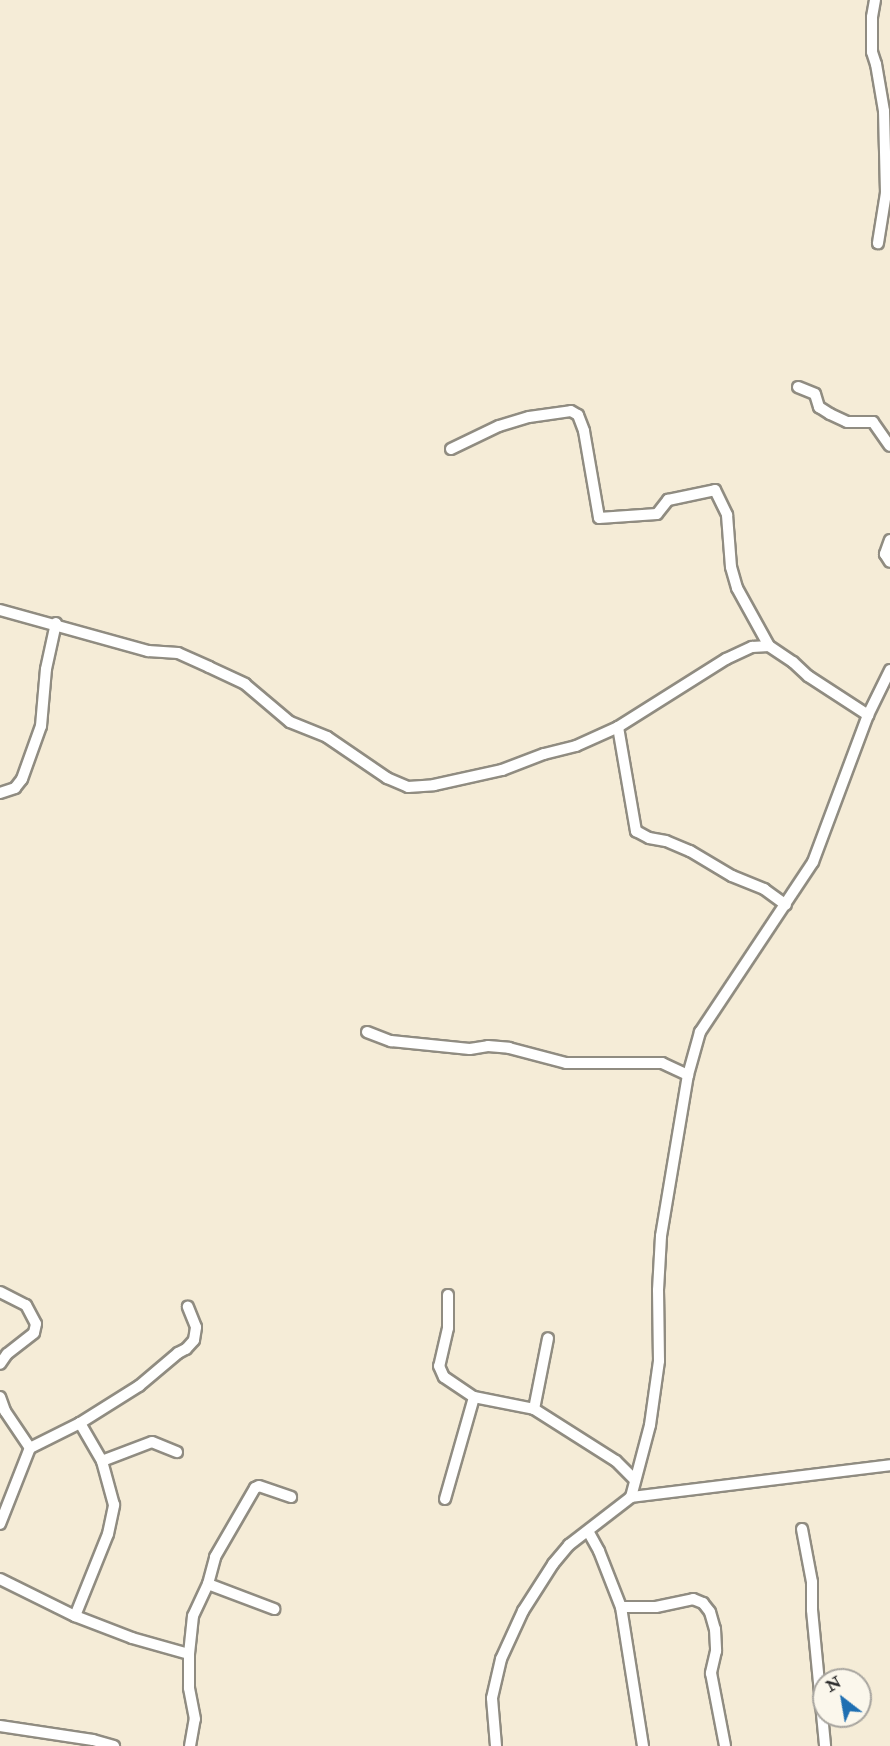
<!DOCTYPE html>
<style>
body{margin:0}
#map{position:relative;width:890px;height:1746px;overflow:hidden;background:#f5ecd7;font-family:"IM FELL Double Pica",serif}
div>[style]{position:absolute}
.roads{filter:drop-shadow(2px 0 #908c81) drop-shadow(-2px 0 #908c81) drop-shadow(0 2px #908c81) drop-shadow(0 -2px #908c81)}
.street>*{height:10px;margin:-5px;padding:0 5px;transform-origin:5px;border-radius:5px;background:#fff}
span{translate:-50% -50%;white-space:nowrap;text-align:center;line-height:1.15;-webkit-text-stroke:4.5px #fbf7ec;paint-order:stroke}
.north{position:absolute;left:812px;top:1668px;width:60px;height:60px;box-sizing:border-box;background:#fbf7ec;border:2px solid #a8a59f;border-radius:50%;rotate:329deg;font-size:16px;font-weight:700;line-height:24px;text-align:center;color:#2b2b2b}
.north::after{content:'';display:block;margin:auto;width:21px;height:27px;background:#1f6fb2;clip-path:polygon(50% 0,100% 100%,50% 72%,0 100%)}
</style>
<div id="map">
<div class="roads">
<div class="street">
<div style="left:875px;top:0;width:17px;rotate:100deg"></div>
<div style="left:872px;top:17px;width:35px;rotate:90deg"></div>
<div style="left:872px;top:52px;width:13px;rotate:72deg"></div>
<div style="left:876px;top:64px;width:48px;rotate:80.3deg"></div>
<div style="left:884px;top:111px;width:82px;rotate:88.6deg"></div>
<div style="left:886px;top:193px;width:51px;rotate:99.1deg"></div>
<div style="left:798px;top:387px;width:18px;rotate:22deg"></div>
<div style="left:815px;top:394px;width:14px;rotate:73deg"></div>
<div style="left:819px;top:407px;width:13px;rotate:32deg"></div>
<div style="left:830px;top:414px;width:19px;rotate:25deg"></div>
<div style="left:847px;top:422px;width:26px"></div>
<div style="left:873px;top:422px;width:29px;rotate:55deg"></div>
<div style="left:451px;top:449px;width:53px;rotate:-25.6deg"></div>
<div style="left:499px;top:426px;width:31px;rotate:-17deg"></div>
<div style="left:529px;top:417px;width:42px;rotate:-8.1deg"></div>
<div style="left:571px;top:411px;width:8px;rotate:30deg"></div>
<div style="left:578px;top:415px;width:17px;rotate:69deg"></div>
<div style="left:584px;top:431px;width:88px;rotate:80.2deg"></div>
<div style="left:599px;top:518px;width:58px;rotate:-3.9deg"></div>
<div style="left:657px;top:514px;width:18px;rotate:-52deg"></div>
<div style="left:668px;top:500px;width:48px;rotate:-12deg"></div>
<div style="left:715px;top:490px;width:28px;rotate:64deg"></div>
<div style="left:727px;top:515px;width:52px;rotate:85.6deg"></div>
<div style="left:731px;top:567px;width:22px;rotate:74deg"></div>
<div style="left:737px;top:588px;width:66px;rotate:61.1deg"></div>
<div style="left:890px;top:540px;width:15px;rotate:110deg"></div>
<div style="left:885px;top:554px;width:9px;rotate:58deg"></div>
<div style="left:0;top:610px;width:154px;rotate:15.5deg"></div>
<div style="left:148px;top:651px;width:30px;rotate:4deg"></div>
<div style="left:178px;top:653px;width:34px;rotate:24deg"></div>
<div style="left:209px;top:667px;width:40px;rotate:25deg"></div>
<div style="left:245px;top:684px;width:59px;rotate:40.2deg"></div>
<div style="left:290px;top:722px;width:40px;rotate:22deg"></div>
<div style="left:327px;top:737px;width:73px;rotate:34.3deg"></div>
<div style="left:387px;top:778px;width:23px;rotate:23deg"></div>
<div style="left:408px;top:787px;width:26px;rotate:-4deg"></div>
<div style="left:434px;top:785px;width:70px;rotate:-12.4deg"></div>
<div style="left:502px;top:770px;width:45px;rotate:-20.9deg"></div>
<div style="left:544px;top:754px;width:33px;rotate:-14deg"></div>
<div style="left:576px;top:746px;width:46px;rotate:-24.3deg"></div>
<div style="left:618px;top:727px;width:128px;rotate:-32.2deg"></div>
<div style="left:726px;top:659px;width:29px;rotate:-25deg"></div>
<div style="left:752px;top:647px;width:17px;rotate:-3deg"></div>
<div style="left:769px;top:646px;width:29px;rotate:34deg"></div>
<div style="left:793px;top:662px;width:21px;rotate:43deg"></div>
<div style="left:808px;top:676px;width:72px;rotate:33deg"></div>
<div style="left:618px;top:727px;width:106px;rotate:80.2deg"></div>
<div style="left:636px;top:831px;width:15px;rotate:28deg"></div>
<div style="left:649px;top:838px;width:17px;rotate:10deg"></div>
<div style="left:666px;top:841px;width:26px;rotate:23deg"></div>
<div style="left:690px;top:851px;width:49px;rotate:30.8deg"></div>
<div style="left:732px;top:876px;width:35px;rotate:22deg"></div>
<div style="left:764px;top:889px;width:27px;rotate:36deg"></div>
<div style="left:0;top:793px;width:16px;rotate:-18deg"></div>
<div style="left:15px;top:788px;width:11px;rotate:-52deg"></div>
<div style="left:22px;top:779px;width:56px;rotate:-70.3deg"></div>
<div style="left:41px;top:726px;width:57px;rotate:-85deg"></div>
<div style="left:46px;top:669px;width:47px;rotate:-77.7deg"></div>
<div style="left:367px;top:1032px;width:26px;rotate:21deg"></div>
<div style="left:391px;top:1041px;width:79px;rotate:5.8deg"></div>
<div style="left:470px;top:1049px;width:18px;rotate:-9deg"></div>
<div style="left:488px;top:1046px;width:21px;rotate:5deg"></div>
<div style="left:509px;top:1048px;width:59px;rotate:14.7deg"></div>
<div style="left:566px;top:1063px;width:96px"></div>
<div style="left:662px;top:1063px;width:29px;rotate:25deg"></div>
<div style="left:0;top:1292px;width:29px;rotate:27deg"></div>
<div style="left:26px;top:1305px;width:21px;rotate:62deg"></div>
<div style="left:36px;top:1324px;width:9px;rotate:103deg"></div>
<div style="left:34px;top:1333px;width:34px;rotate:142deg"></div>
<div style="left:7px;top:1354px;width:12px;rotate:125deg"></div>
<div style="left:448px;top:1295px;width:33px;rotate:90deg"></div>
<div style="left:448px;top:1328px;width:39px;rotate:103deg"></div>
<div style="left:439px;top:1366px;width:12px;rotate:66deg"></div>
<div style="left:444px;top:1377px;width:36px;rotate:34deg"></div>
<div style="left:474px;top:1397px;width:61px;rotate:11.3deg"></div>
<div style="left:534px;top:1409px;width:97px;rotate:32.4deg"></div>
<div style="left:616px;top:1461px;width:27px;rotate:45deg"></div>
<div style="left:0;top:1397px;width:15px;rotate:70deg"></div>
<div style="left:5px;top:1411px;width:45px;rotate:56deg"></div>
<div style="left:534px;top:1409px;width:72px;rotate:-78.8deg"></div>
<div style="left:102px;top:1461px;width:53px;rotate:-20.8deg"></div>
<div style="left:152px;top:1442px;width:27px;rotate:22deg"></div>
<div style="left:631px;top:1497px;width:74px;rotate:-75.2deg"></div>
<div style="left:650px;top:1425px;width:65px;rotate:-82deg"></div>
<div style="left:659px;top:1361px;width:71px;rotate:-90.8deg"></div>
<div style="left:658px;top:1290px;width:54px;rotate:-86.8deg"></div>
<div style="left:661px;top:1236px;width:163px;rotate:-80.5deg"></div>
<div style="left:688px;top:1075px;width:45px;rotate:-74.4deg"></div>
<div style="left:700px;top:1032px;width:204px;rotate:-56.4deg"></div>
<div style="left:813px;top:862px;width:157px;rotate:-69.5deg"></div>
<div style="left:868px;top:715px;width:50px;rotate:-63.9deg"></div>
<div style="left:445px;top:1499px;width:106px;rotate:-74.1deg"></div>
<div style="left:0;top:1524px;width:82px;rotate:-68.5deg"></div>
<div style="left:30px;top:1448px;width:56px;rotate:-26.6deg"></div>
<div style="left:80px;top:1423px;width:70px;rotate:-32.1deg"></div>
<div style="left:139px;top:1386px;width:51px;rotate:-40.2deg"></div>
<div style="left:178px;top:1353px;width:9px;rotate:-27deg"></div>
<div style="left:186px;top:1349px;width:12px;rotate:-48deg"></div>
<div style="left:194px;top:1340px;width:13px;rotate:-81deg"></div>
<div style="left:196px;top:1327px;width:22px;rotate:-112deg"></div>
<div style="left:802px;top:1529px;width:54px;rotate:79.3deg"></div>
<div style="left:812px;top:1582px;width:28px;rotate:90deg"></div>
<div style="left:812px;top:1610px;width:137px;rotate:84.5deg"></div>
<div style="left:588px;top:1531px;width:23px;rotate:61deg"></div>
<div style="left:599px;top:1551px;width:60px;rotate:68.6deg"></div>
<div style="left:621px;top:1607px;width:141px;rotate:81deg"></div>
<div style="left:0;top:1579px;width:84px;rotate:26.3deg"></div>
<div style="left:75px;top:1616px;width:61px;rotate:21.1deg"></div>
<div style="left:132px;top:1638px;width:59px;rotate:15.7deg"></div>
<div style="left:208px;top:1584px;width:71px;rotate:20.7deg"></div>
<div style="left:621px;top:1607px;width:35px"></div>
<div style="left:656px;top:1607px;width:38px;rotate:-12deg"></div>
<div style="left:693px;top:1599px;width:11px;rotate:22deg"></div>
<div style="left:703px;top:1603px;width:11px;rotate:52deg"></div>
<div style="left:710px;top:1612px;width:18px;rotate:74deg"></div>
<div style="left:715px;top:1629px;width:22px;rotate:87deg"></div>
<div style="left:716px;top:1651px;width:23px;rotate:103deg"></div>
<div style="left:711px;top:1673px;width:74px;rotate:79.1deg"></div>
<div style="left:75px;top:1616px;width:88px;rotate:-68.1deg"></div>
<div style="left:108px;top:1534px;width:30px;rotate:-78deg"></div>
<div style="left:114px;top:1505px;width:46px;rotate:-105.3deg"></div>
<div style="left:102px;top:1461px;width:44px;rotate:-120.1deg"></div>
<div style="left:0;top:1726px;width:94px;rotate:8.6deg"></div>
<div style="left:93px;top:1740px;width:22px;rotate:16deg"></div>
<div style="left:190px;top:1746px;width:27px;rotate:-80deg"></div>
<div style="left:195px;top:1719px;width:32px;rotate:-101deg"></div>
<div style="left:189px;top:1688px;width:34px;rotate:-90deg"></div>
<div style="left:189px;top:1654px;width:38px;rotate:-84deg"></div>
<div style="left:193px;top:1616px;width:35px;rotate:-65deg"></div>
<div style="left:208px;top:1584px;width:28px;rotate:-75deg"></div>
<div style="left:215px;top:1557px;width:80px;rotate:-59.9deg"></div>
<div style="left:255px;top:1488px;width:4px;rotate:-27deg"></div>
<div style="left:259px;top:1486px;width:34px;rotate:19deg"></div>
<div style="left:496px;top:1746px;width:48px;rotate:-94.8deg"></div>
<div style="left:492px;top:1698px;width:40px;rotate:-77deg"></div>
<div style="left:501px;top:1659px;width:53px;rotate:-65.4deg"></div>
<div style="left:523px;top:1611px;width:56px;rotate:-57.4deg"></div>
<div style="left:553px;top:1564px;width:25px;rotate:-50deg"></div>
<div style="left:569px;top:1545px;width:78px;rotate:-37.7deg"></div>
<div style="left:631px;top:1497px;width:261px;rotate:-7deg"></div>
</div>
</div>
<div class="north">N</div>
</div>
